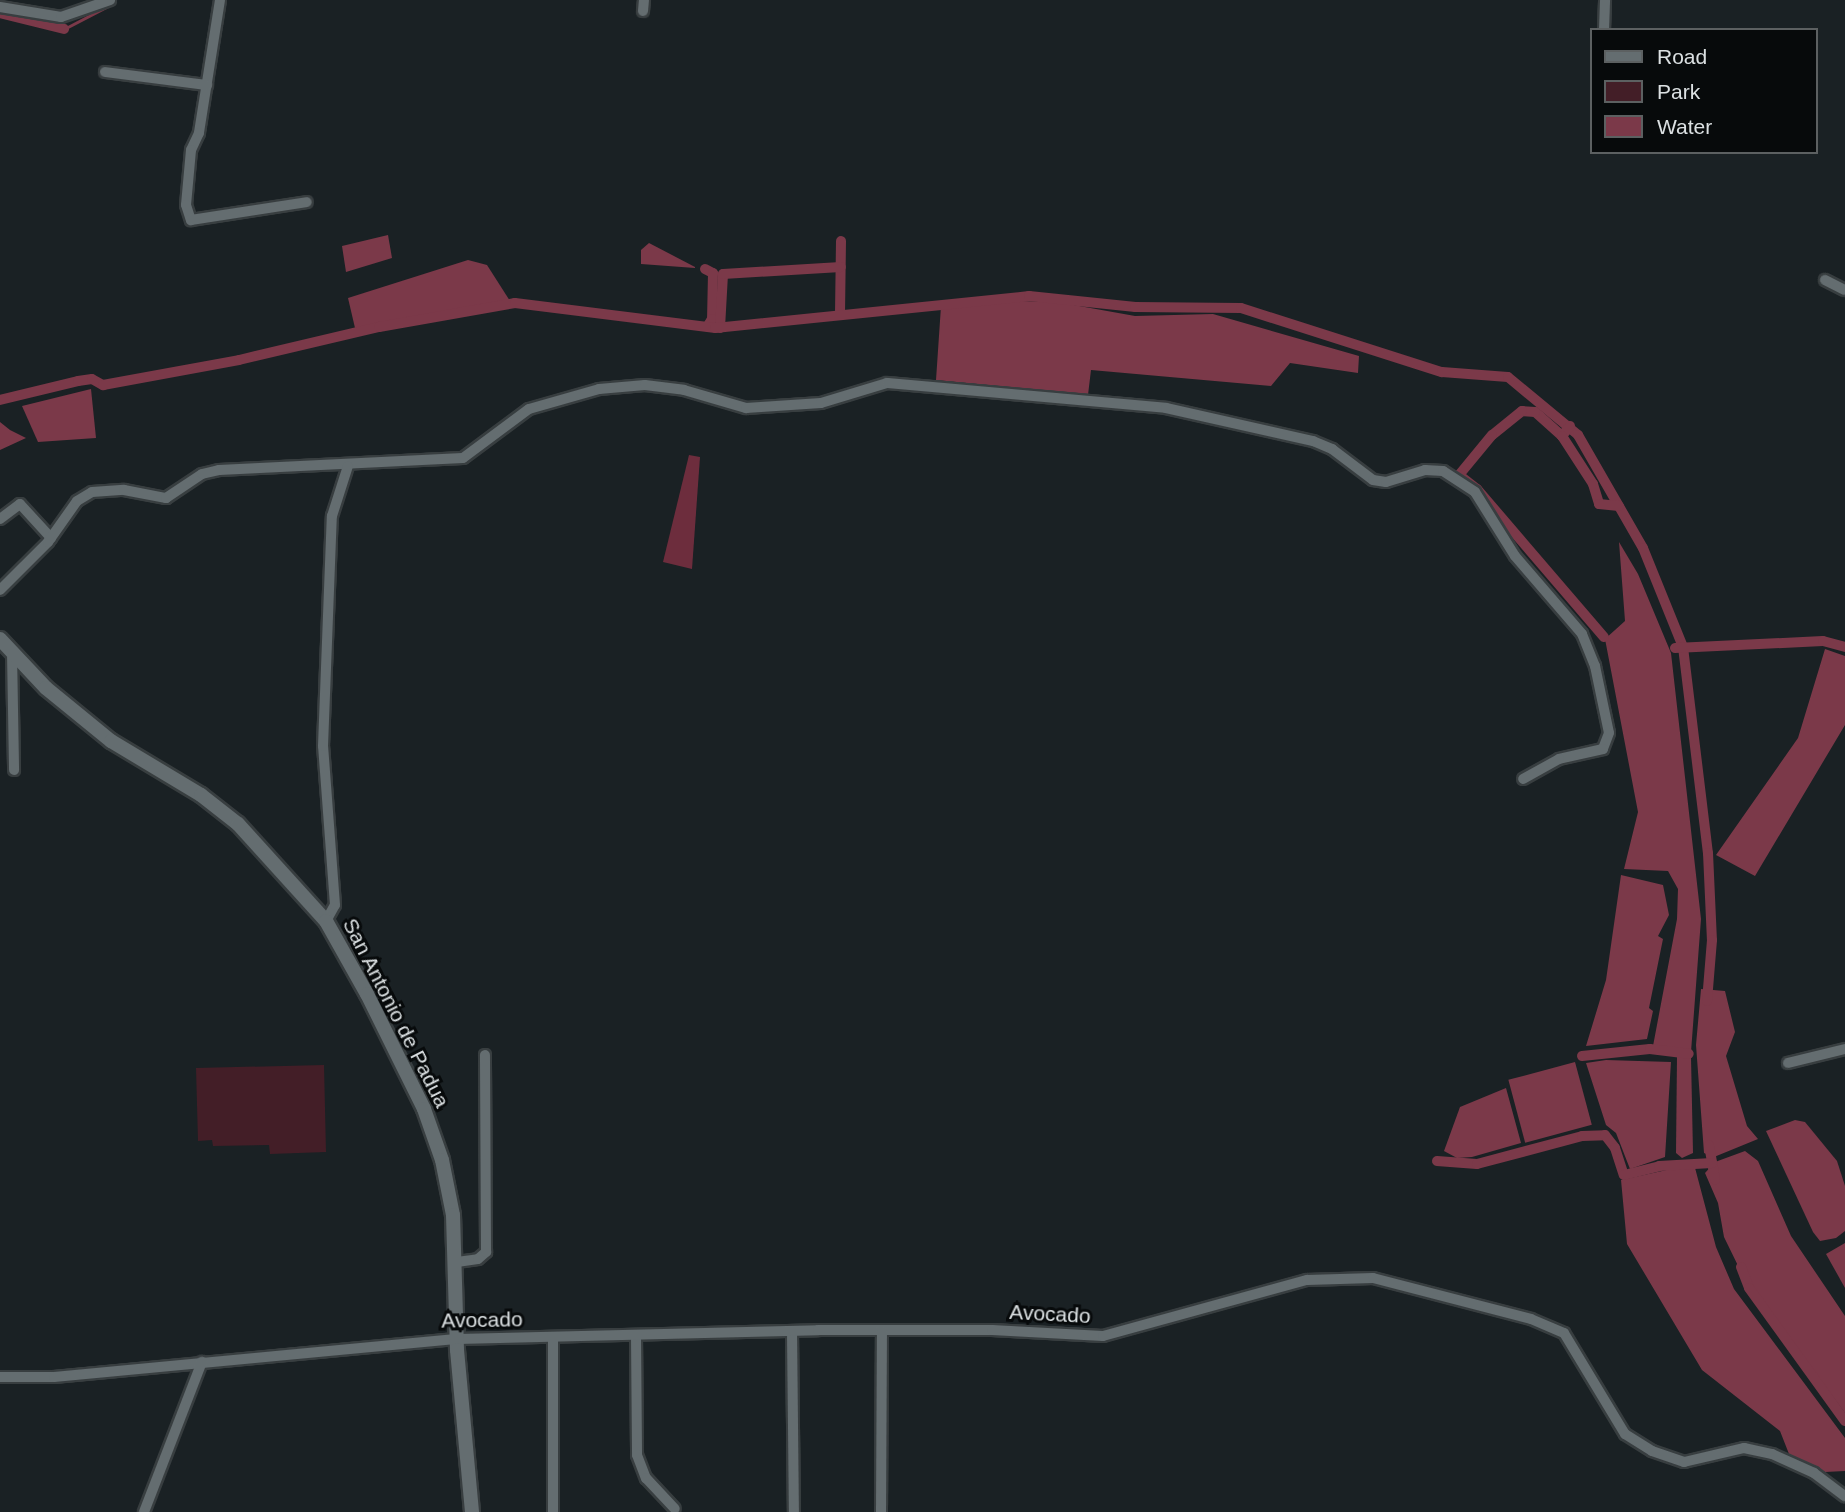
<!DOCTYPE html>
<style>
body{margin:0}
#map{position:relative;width:1845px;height:1512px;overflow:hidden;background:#1a2124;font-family:Helvetica,sans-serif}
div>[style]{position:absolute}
.green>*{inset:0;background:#431e27}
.forest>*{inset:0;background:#6d2d3d}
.water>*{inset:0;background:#7b3949;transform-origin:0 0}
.stream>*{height:2.5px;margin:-1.25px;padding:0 1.25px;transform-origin:1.25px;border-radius:1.25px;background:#7b3949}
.canal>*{height:10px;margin:-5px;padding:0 5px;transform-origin:5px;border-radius:5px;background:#7b3949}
.roads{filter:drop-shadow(2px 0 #383e40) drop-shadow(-2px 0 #383e40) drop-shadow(0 2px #383e40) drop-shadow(0 -2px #383e40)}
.street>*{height:10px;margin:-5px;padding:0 5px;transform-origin:5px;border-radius:5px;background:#646d70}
.secondary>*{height:14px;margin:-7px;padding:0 7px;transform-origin:7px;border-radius:7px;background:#646d70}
span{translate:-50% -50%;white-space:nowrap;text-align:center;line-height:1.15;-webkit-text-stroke:6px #070a0b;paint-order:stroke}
.street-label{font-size:21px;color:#dbe0e2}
.legend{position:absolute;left:1590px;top:28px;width:228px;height:126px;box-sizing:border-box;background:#070a0b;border:2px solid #5c6061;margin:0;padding:9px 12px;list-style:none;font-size:21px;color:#dbe0e2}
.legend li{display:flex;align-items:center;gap:14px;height:35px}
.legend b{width:35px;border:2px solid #5c6061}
</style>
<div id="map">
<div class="green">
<div style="clip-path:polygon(324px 1065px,326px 1152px,270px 1154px,269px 1145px,213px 1146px,212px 1140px,198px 1141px,196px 1068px)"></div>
</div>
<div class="forest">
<div style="clip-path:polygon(689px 455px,700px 457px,692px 569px,663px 562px)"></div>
</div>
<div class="water">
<div style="clip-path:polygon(388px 235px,392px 258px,346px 272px,342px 246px)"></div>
<div style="clip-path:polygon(649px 243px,695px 267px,695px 268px,641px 264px,641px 250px)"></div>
<div style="clip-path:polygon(468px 260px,487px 265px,510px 301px,355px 328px,348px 298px)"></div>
<div style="clip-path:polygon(1021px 301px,1057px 302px,1135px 316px,1213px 314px,1359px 356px,1358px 373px,1290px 363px,1271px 386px,1091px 370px,1088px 395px,936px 380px,941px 306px)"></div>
<div style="clip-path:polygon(91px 389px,96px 438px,38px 442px,22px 406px)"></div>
<div style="clip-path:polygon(0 422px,10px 430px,26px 438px,0 450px)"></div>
<div style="clip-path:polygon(1619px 542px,1638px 574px,1671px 653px,1701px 919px,1691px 1052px,1653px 1046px,1677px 919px,1678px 889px,1668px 871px,1624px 869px,1638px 812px,1605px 639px,1625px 621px)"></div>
<div style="clip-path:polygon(1825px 649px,1845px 656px,1845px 725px,1755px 876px,1716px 855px,1798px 738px)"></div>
<div style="clip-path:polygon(1621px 875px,1663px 885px,1669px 915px,1658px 936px,1663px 939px,1649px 1008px,1653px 1011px,1647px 1039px,1586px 1046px,1606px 980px)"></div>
<div style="clip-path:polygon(1701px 989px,1725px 991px,1735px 1032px,1726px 1056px,1747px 1126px,1758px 1139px,1714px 1157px,1704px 1153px,1696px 1045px)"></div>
<div style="clip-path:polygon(1677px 1056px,1691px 1057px,1693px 1153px,1682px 1158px,1676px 1153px)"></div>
<div style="clip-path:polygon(1606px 1060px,1671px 1062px,1665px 1157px,1630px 1169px,1616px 1133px,1606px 1125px,1586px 1063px)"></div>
<div style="left:1575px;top:1062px;width:65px;height:69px;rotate:75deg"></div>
<div style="clip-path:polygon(1506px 1088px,1521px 1143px,1472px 1157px,1457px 1158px,1444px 1151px,1460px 1107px)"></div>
<div style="clip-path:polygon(1795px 1120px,1805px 1122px,1837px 1161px,1845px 1186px,1845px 1231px,1836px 1238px,1820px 1241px,1813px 1232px,1766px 1131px)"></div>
<div style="clip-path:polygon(1745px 1151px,1758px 1161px,1791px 1236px,1845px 1316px,1845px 1413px,1744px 1278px,1724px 1237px,1718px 1203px,1705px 1173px,1715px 1162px)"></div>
<div style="clip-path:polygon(1694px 1164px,1716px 1247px,1734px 1289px,1845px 1438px,1845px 1471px,1825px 1472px,1789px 1454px,1780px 1431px,1702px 1370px,1627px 1244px,1621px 1180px)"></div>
<div style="clip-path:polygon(1845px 1243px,1845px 1288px,1826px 1254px)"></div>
</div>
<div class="stream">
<div style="left:64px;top:29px;width:50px;rotate:-27.6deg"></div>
</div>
<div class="canal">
<div style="left:0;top:13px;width:66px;rotate:14deg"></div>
<div style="left:705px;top:269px;width:9px;rotate:27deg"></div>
<div style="left:713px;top:273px;width:46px;rotate:91.2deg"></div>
<div style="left:712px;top:319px;width:9px;rotate:122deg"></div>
<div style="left:840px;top:313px;width:72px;rotate:-89.2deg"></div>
<div style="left:720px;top:328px;width:54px;rotate:-86.8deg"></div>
<div style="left:723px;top:274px;width:118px;rotate:-3.4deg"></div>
<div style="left:0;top:400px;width:80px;rotate:-13.7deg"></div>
<div style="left:78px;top:381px;width:14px;rotate:-8deg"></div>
<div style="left:92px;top:379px;width:13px;rotate:29deg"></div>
<div style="left:103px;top:385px;width:138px;rotate:-10.4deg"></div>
<div style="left:239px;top:360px;width:144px;rotate:-13.3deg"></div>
<div style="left:379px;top:327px;width:138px;rotate:-10deg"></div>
<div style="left:515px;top:303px;width:202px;rotate:7.1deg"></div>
<div style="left:715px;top:328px;width:316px;rotate:-5.8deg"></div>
<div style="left:1029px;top:296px;width:107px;rotate:5.9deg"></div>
<div style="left:1135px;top:307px;width:106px;rotate:0.5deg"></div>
<div style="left:1241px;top:308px;width:211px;rotate:17.7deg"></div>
<div style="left:1442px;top:372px;width:66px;rotate:4.3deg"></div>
<div style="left:1508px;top:377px;width:91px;rotate:39.6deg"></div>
<div style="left:1578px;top:435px;width:130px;rotate:60.1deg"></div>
<div style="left:1643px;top:548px;width:107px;rotate:68deg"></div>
<div style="left:1683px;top:647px;width:208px;rotate:83.1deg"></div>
<div style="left:1708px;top:853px;width:87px;rotate:87.4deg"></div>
<div style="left:1712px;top:940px;width:61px;rotate:94.7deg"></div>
<div style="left:1570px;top:426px;width:13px;rotate:129deg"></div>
<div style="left:1562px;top:436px;width:36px;rotate:-138deg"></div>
<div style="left:1535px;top:412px;width:13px;rotate:-176deg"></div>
<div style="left:1522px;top:411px;width:38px;rotate:141deg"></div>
<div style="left:1492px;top:435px;width:52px;rotate:129.5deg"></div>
<div style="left:1459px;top:475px;width:23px;rotate:38deg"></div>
<div style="left:1477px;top:489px;width:195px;rotate:49.4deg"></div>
<div style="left:1562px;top:436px;width:57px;rotate:57.1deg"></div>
<div style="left:1593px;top:484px;width:21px;rotate:73deg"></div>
<div style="left:1599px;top:504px;width:20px;rotate:6deg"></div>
<div style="left:1675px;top:648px;width:148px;rotate:-2.7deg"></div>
<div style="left:1823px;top:641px;width:23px;rotate:15deg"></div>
<div style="left:1582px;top:1056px;width:68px;rotate:-5.9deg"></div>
<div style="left:1650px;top:1049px;width:39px;rotate:7deg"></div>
<div style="left:1709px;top:1145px;width:35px;rotate:80deg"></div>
<div style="left:1437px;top:1161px;width:40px;rotate:4.3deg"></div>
<div style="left:1477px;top:1164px;width:109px;rotate:-14.9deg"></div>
<div style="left:1582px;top:1136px;width:23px;rotate:-2deg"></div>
<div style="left:1605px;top:1135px;width:16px;rotate:52deg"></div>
<div style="left:1615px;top:1148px;width:28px;rotate:72deg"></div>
<div style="left:1624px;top:1175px;width:36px;rotate:-14deg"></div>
<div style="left:1659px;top:1166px;width:53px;rotate:-3.2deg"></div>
<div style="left:1741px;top:1267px;width:22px;rotate:69deg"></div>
<div style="left:1749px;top:1288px;width:164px;rotate:54.2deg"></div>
</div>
<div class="roads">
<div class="street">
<div style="left:220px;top:0;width:135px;rotate:99deg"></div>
<div style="left:199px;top:133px;width:19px;rotate:115deg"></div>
<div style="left:191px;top:150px;width:55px;rotate:95.2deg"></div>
<div style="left:186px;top:205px;width:16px;rotate:72deg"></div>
<div style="left:191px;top:220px;width:117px;rotate:-8.8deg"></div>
<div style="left:0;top:7px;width:62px;rotate:9.3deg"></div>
<div style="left:61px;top:17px;width:52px;rotate:-19.1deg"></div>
<div style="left:643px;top:11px;width:11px;rotate:-85deg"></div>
<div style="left:1604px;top:30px;width:30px;rotate:-88deg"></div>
<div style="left:105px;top:72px;width:103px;rotate:7.3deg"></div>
<div style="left:1825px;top:280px;width:22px;rotate:27deg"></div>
<div style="left:0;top:519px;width:25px;rotate:-37deg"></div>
<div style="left:20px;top:504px;width:46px;rotate:47.6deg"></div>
<div style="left:0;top:590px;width:68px;rotate:-45deg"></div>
<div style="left:48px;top:542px;width:50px;rotate:-54.7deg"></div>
<div style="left:77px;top:501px;width:17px;rotate:-31deg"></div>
<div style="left:92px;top:492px;width:32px;rotate:-4deg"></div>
<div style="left:124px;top:490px;width:43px;rotate:10.8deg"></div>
<div style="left:166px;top:498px;width:43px;rotate:-33.7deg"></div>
<div style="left:202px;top:474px;width:17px;rotate:-13deg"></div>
<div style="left:219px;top:470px;width:244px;rotate:-2.8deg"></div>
<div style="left:463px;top:458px;width:82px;rotate:-36.6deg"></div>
<div style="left:529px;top:409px;width:73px;rotate:-15.9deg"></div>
<div style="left:599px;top:389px;width:46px;rotate:-5deg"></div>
<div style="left:645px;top:385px;width:39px;rotate:7deg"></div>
<div style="left:684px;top:390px;width:65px;rotate:16.2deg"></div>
<div style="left:746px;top:408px;width:75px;rotate:-3.8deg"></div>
<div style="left:821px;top:403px;width:69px;rotate:-16.9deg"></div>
<div style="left:887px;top:383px;width:280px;rotate:5.1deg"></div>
<div style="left:1166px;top:408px;width:151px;rotate:12.7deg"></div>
<div style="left:1313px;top:441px;width:21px;rotate:23deg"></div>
<div style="left:1332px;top:449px;width:51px;rotate:37.1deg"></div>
<div style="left:1373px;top:480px;width:13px;rotate:9deg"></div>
<div style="left:1386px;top:482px;width:41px;rotate:-17.1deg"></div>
<div style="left:1425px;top:470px;width:18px;rotate:3deg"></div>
<div style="left:1443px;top:471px;width:38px;rotate:33deg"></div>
<div style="left:1475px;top:492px;width:75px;rotate:58deg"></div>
<div style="left:1515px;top:556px;width:103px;rotate:49.3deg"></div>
<div style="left:1582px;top:634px;width:35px;rotate:68deg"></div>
<div style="left:1595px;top:666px;width:68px;rotate:78.2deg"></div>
<div style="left:1609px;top:733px;width:17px;rotate:111deg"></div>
<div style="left:1603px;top:749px;width:45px;rotate:167.2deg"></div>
<div style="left:1559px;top:759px;width:41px;rotate:150.9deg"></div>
<div style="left:12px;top:652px;width:118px;rotate:89deg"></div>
<div style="left:326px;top:921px;width:18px;rotate:-61deg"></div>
<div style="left:335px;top:905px;width:159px;rotate:-94.3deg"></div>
<div style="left:323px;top:746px;width:230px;rotate:-87.8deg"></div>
<div style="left:332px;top:516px;width:52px;rotate:-72.3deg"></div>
<div style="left:1788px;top:1063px;width:59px;rotate:-13.8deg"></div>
<div style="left:457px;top:1262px;width:21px;rotate:-8deg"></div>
<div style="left:478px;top:1259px;width:11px;rotate:-41deg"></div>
<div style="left:486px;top:1252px;width:197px;rotate:-90.3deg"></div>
<div style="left:792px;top:1331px;width:181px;rotate:89.4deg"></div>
<div style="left:636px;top:1336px;width:119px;rotate:89.5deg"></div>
<div style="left:637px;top:1455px;width:25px;rotate:69deg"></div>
<div style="left:646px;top:1478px;width:42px;rotate:46.9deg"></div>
<div style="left:0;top:1377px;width:54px"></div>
<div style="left:54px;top:1377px;width:406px;rotate:-5.4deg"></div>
<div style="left:458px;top:1339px;width:360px;rotate:-1.4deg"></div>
<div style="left:818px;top:1330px;width:174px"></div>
<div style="left:992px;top:1330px;width:111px;rotate:3.1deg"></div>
<div style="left:1103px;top:1336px;width:212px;rotate:-15.4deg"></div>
<div style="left:1307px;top:1280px;width:66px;rotate:-1.7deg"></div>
<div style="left:1373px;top:1278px;width:163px;rotate:14.5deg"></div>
<div style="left:1531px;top:1319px;width:36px;rotate:23deg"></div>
<div style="left:1564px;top:1333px;width:118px;rotate:58.9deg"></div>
<div style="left:1625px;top:1434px;width:32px;rotate:32deg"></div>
<div style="left:1652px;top:1451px;width:34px;rotate:19deg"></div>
<div style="left:1684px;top:1462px;width:62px;rotate:-13.1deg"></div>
<div style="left:1744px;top:1448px;width:29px;rotate:12deg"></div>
<div style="left:1772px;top:1454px;width:46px;rotate:24.3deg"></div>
<div style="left:1814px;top:1473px;width:39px;rotate:37deg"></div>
<div style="left:144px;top:1512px;width:161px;rotate:-68.9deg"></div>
<div style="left:553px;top:1512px;width:174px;rotate:-90deg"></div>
<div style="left:881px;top:1512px;width:181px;rotate:-89.7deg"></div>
</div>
<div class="secondary">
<div style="left:0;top:639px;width:67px;rotate:46.8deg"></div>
<div style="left:46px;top:688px;width:84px;rotate:39.2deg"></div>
<div style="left:111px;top:741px;width:105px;rotate:31deg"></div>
<div style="left:201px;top:795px;width:47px;rotate:38.1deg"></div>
<div style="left:238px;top:824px;width:131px;rotate:47.8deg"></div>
<div style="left:326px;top:921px;width:84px;rotate:60.7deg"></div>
<div style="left:367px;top:994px;width:128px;rotate:63.6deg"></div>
<div style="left:424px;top:1109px;width:54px;rotate:70.6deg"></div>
<div style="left:442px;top:1160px;width:56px;rotate:78.7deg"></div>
<div style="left:453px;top:1215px;width:135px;rotate:88.3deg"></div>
<div style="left:457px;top:1350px;width:163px;rotate:84.7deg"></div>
</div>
</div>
<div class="street-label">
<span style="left:396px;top:1013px;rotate:63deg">San Antonio de Padua</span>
<span style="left:1050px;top:1314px;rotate:3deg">Avocado</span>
<span style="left:482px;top:1320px;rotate:-1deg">Avocado</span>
</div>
<ul class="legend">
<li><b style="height:9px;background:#646d70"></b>Road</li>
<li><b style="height:19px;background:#431e27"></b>Park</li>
<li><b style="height:19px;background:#7b3949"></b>Water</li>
</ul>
</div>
